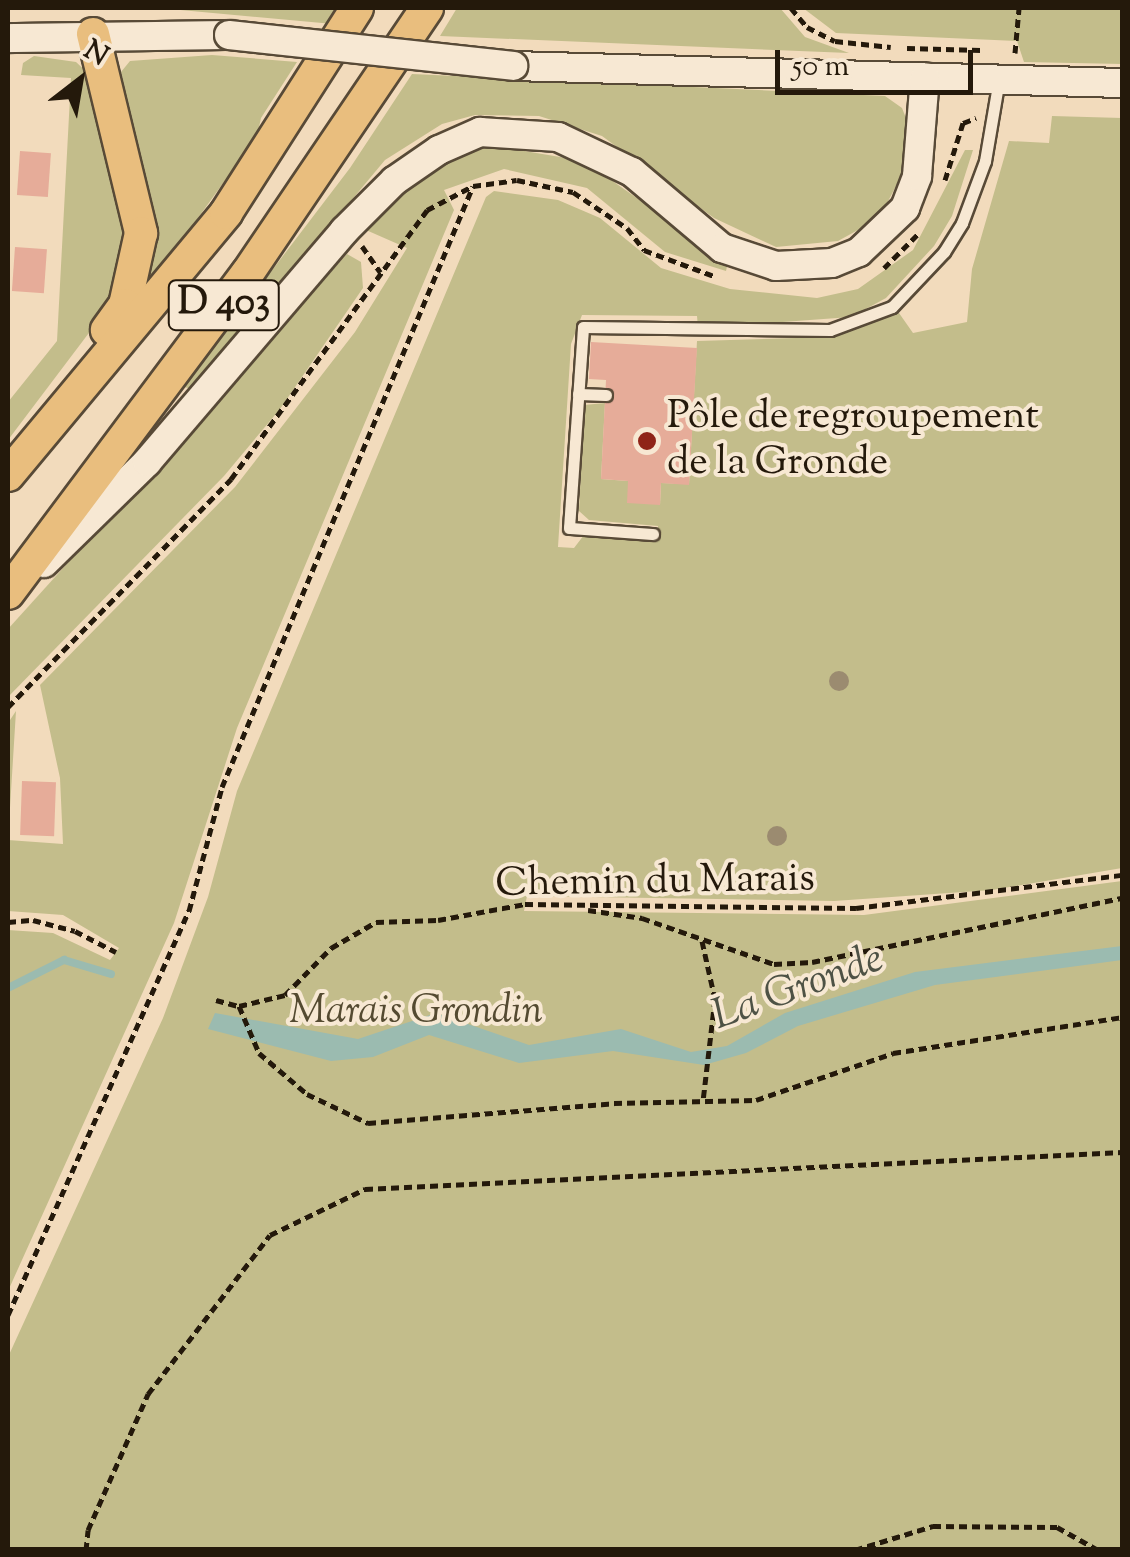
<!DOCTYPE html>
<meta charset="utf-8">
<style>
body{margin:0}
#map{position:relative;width:1130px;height:1557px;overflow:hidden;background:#f2dbbc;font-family:"Sorts Mill Goudy",serif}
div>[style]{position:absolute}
.green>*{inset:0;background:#c3bd8b}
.water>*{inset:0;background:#9bbbb0}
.stream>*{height:8px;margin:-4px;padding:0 4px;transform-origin:4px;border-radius:4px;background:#9bbbb0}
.building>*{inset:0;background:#e6ac99;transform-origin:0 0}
.path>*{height:5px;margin-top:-2.5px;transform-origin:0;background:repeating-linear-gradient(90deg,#24190b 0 8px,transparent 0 13px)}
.roads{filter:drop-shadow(2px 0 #584a37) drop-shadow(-2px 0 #584a37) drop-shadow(0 2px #584a37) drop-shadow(0 -2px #584a37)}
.service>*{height:11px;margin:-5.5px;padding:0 5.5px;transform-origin:5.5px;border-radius:5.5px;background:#f7e8d3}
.tertiary>*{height:28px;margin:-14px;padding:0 14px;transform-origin:14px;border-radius:14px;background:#f7e8d3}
.primary>*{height:32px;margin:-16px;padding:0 16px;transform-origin:16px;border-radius:16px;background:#e9be7e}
.bridges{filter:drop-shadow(2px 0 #584a37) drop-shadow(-2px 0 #584a37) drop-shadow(0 2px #584a37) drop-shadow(0 -2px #584a37)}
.tertiary-bridge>*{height:28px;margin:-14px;padding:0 14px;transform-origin:14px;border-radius:14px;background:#f7e8d3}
.trees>*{width:20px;height:20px;margin:-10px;border-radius:50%;background:#9b8b70}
.dots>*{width:28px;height:28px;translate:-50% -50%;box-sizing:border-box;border:5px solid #f7e8d3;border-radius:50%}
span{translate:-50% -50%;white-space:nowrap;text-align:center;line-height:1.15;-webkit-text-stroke:8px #f7e8d3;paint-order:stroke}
.shield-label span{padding:2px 8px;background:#f7e8d3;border:2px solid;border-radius:8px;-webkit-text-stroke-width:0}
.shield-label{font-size:38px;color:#24190b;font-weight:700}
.poi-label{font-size:40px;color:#24190b}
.left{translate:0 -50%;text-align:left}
.street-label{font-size:40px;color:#24190b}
.park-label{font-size:40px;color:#544a31;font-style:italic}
.water-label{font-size:42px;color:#4e5245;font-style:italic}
.frame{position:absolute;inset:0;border:10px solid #24190b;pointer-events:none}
.north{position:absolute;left:30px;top:30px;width:100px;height:100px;-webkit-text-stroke:8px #f7e8d3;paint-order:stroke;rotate:31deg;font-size:28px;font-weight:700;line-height:40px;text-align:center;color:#24190b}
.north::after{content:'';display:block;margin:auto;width:35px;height:45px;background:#24190b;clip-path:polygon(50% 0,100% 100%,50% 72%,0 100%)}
.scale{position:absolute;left:775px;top:50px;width:198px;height:45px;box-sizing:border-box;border:5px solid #24190b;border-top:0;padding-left:12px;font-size:30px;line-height:35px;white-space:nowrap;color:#24190b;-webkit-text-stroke:8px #f7e8d3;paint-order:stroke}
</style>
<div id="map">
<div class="green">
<div style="clip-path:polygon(159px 8px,343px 8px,333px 24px)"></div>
<div style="clip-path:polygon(457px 8px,780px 8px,805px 37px,849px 53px,440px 36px)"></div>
<div style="clip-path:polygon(803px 8px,1122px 8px,1122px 64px,1024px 62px,1017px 41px,836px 33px)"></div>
<div style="clip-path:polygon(212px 55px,297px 62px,261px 118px,257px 136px,151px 283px,144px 280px,152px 216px,121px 72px,130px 61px)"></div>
<div style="clip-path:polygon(34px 56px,76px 62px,92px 77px,129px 250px,110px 305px,8px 440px,8px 402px,57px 341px,71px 78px,21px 75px,23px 63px)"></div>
<div style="clip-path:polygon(412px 74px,885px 96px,902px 108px,911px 131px,907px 165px,885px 207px,867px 225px,838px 241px,776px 247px,714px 218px,602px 136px,539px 116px,475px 115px,442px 124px,385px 160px,194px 389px,183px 387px,350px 168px)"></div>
<div style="clip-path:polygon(1052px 116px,1122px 118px,1122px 868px,992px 890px,834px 901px,527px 896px,524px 911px,864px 915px,1122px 881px,1122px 1549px,8px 1549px,8px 1357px,163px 1018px,208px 897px,237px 791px,486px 197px,494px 191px,558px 200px,600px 218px,661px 268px,730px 289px,817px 298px,858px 289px,913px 250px,965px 150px,973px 150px,952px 216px,934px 246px,886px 298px,851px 317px,698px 328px,697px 316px,582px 315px,571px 344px,558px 547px,574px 548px,584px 535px,658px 536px,658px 526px,589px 520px,579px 511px,584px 405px,605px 403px,601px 479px,628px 481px,660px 505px,661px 483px,689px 484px,697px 341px,830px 337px,899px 313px,913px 333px,967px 322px,972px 269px,1009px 141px,1049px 143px)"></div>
<div style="clip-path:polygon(494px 146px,584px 161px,728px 262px,726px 271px,665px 252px,587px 188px,504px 169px,444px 190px,454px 210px,237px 728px,174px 923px,8px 1291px,8px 930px,53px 933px,110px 960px,119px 948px,63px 915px,8px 911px,8px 723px,16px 711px,8px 840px,63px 844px,60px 778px,40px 685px,235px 487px,355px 332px,407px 248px,366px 230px,394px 193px,457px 155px)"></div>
<div style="clip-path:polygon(347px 254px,361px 262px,363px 288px,280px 409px,224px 476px,8px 697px,8px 629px)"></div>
</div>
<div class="water">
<div style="clip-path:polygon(1122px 946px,1122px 960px,935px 985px,798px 1026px,746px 1053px,704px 1065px,613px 1051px,519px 1063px,429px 1035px,373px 1057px,331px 1061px,208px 1029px,215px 1013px,358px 1039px,436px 1013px,529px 1045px,621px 1029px,691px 1052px,727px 1046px,785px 1013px,915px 972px)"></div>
</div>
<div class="stream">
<div style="left:8px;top:988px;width:63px;rotate:-26.6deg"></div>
<div style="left:64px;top:960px;width:49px;rotate:16.6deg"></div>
</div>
<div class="building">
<div style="left:20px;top:151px;width:31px;height:44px;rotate:4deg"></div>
<div style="left:15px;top:247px;width:32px;height:44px;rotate:4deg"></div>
<div style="clip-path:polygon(591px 342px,697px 348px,689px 485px,661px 483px,660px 505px,627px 503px,628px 481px,601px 479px,606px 380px,589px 379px)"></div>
<div style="left:22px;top:781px;width:34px;height:54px;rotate:2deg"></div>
</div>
<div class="path">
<div style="left:791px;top:8px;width:25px;rotate:50deg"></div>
<div style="left:807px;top:27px;width:31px;rotate:27deg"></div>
<div style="left:835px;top:41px;width:56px;rotate:6.1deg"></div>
<div style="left:907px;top:48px;width:74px;rotate:1.5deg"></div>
<div style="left:1015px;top:53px;width:45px;rotate:-84.9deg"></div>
<div style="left:945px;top:180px;width:60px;rotate:-72.5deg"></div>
<div style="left:963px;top:123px;width:14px;rotate:-21deg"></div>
<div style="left:362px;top:246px;width:32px;rotate:55deg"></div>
<div style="left:884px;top:268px;width:48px;rotate:-45deg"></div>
<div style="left:8px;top:707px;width:319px;rotate:-45.6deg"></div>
<div style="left:231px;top:479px;width:333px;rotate:-53.9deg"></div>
<div style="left:427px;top:210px;width:50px;rotate:-27.6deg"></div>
<div style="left:588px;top:910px;width:55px;rotate:8.4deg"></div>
<div style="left:642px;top:918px;width:140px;rotate:19.2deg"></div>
<div style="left:774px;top:964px;width:38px;rotate:-3deg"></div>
<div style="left:812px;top:962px;width:317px;rotate:-11.7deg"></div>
<div style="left:8px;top:922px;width:25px;rotate:-5deg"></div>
<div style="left:33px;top:920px;width:43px;rotate:14.7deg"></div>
<div style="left:75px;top:931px;width:46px;rotate:27.1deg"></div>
<div style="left:702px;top:941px;width:59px;rotate:77.4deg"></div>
<div style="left:715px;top:999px;width:103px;rotate:96.7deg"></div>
<div style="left:216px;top:1000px;width:24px;rotate:15deg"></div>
<div style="left:239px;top:1006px;width:47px;rotate:-13.4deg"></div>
<div style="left:285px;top:995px;width:66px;rotate:-45.6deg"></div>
<div style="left:331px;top:948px;width:52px;rotate:-30deg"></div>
<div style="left:376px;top:922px;width:62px;rotate:-1.8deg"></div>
<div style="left:438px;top:920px;width:88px;rotate:-10.4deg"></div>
<div style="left:525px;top:904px;width:331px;rotate:0.7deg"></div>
<div style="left:856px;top:908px;width:268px;rotate:-7.1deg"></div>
<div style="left:239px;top:1006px;width:51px;rotate:66.9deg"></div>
<div style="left:259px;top:1053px;width:63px;rotate:40.5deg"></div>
<div style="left:307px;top:1094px;width:68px;rotate:25.4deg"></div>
<div style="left:368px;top:1123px;width:247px;rotate:-4.6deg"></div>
<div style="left:614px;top:1103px;width:142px;rotate:-1.2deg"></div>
<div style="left:756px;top:1100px;width:145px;rotate:-18.9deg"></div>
<div style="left:893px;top:1053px;width:232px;rotate:-8.9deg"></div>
<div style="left:8px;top:1315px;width:443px;rotate:-65.9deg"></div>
<div style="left:189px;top:911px;width:128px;rotate:-75.1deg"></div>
<div style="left:222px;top:787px;width:651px;rotate:-67.33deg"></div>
<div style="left:473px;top:186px;width:44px;rotate:-7.8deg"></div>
<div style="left:517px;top:180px;width:57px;rotate:12.1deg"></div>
<div style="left:573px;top:192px;width:65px;rotate:33.7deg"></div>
<div style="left:627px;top:228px;width:28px;rotate:52deg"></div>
<div style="left:644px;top:250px;width:75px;rotate:20.4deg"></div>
<div style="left:86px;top:1550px;width:20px;rotate:-84deg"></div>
<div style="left:88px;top:1530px;width:149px;rotate:-66.2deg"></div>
<div style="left:148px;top:1394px;width:200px;rotate:-52.5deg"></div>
<div style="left:270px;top:1235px;width:106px;rotate:-25.8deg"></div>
<div style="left:365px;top:1189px;width:758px;rotate:-2.8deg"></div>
<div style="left:855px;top:1550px;width:82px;rotate:-17.1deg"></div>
<div style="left:933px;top:1526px;width:124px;rotate:0.5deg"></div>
<div style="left:1057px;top:1527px;width:47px;rotate:29.3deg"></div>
</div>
<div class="roads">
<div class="service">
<div style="left:578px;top:394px;width:28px;rotate:2deg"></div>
<div style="left:653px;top:534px;width:84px;rotate:-175.9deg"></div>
<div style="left:569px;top:528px;width:201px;rotate:-86deg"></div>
<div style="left:583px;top:327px;width:247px;rotate:0.7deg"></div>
<div style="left:830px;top:330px;width:66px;rotate:-20.4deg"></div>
<div style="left:892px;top:307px;width:76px;rotate:-46.6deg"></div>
<div style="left:944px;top:252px;width:34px;rotate:-58deg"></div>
<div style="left:962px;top:223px;width:66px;rotate:-69.6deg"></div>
<div style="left:985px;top:161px;width:83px;rotate:-80.3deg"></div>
</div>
<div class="tertiary">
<div style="left:8px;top:38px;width:221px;rotate:-0.8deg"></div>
<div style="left:513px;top:66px;width:609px;rotate:1.6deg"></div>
<div style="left:44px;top:563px;width:144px;rotate:-44.4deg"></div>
<div style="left:147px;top:462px;width:304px;rotate:-49.5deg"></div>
<div style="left:344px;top:231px;width:71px;rotate:-45deg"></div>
<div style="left:394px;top:181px;width:55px;rotate:-34.6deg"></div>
<div style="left:439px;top:150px;width:45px;rotate:-23.7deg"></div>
<div style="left:480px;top:132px;width:78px;rotate:3.7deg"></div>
<div style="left:558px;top:137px;width:82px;rotate:25.3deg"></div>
<div style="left:632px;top:172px;width:118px;rotate:40.2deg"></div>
<div style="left:722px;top:248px;width:57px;rotate:18.4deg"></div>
<div style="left:776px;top:266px;width:56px;rotate:-3.1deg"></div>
<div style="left:832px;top:263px;width:29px;rotate:-22deg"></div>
<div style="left:859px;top:252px;width:64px;rotate:-43.7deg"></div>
<div style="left:905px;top:208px;width:34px;rotate:-69deg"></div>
<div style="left:917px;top:176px;width:99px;rotate:-85.4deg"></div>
</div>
<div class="primary">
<div style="left:93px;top:34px;width:205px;rotate:76.4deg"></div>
<div style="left:141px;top:233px;width:74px;rotate:102.5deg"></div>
<div style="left:125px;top:305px;width:31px;rotate:126deg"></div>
<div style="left:8px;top:475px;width:341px;rotate:-50.2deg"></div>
<div style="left:226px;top:213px;width:243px;rotate:-57.4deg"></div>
<div style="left:8px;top:593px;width:399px;rotate:-53.2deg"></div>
<div style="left:247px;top:274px;width:321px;rotate:-55.9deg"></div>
</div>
</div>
<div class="bridges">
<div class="tertiary-bridge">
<div style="left:229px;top:35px;width:286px;rotate:6.2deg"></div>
</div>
</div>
<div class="trees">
<div style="left:839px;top:681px"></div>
<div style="left:777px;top:836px"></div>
</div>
<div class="dots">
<div style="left:647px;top:441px;background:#8f2418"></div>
</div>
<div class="shield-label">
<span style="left:224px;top:305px">D 403</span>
</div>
<div class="poi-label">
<span class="left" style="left:667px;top:441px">Pôle de regroupement<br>de la Gronde</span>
</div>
<div class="street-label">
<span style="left:655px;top:883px;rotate:-1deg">Chemin du Marais</span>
</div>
<div class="park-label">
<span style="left:416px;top:1013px">Marais Grondin</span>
</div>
<div class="water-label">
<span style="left:798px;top:989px;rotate:-20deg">La Gronde</span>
</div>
<div class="frame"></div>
<div class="north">N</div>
<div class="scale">50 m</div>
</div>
